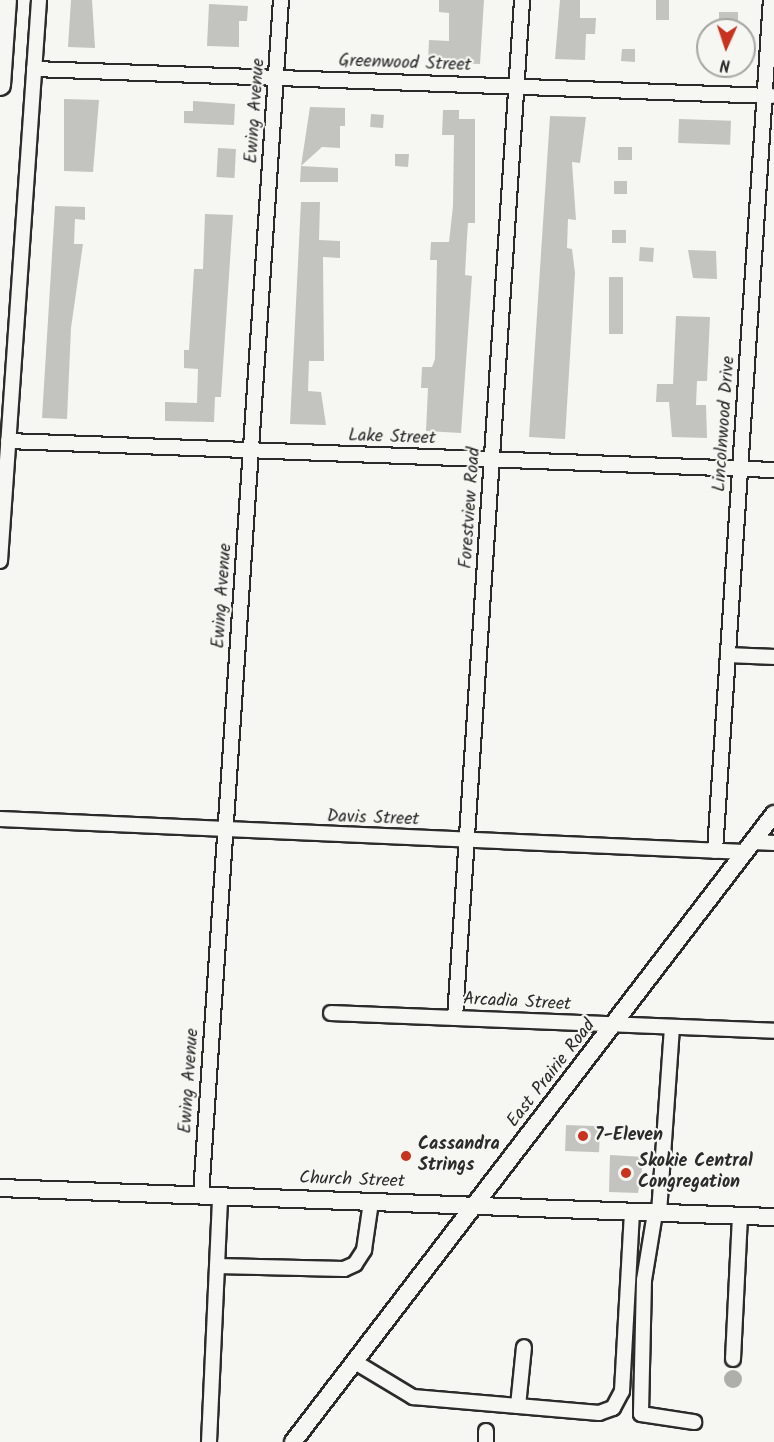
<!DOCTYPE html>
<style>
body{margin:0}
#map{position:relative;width:774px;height:1442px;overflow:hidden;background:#f6f6f2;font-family:Kalam,sans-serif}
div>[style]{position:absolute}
.water>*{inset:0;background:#aeaeab}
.round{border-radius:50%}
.building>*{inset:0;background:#c3c3c0;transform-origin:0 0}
.roads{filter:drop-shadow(2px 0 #2b2b2b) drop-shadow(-2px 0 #2b2b2b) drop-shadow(0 2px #2b2b2b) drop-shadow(0 -2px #2b2b2b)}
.minor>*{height:14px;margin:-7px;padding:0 7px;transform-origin:7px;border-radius:7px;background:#f6f6f2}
.tertiary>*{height:16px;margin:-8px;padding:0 8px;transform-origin:8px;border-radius:8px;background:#f6f6f2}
.secondary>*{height:20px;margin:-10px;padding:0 10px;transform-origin:10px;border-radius:10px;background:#f6f6f2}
.dots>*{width:16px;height:16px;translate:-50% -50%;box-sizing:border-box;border:3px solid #f6f6f2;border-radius:50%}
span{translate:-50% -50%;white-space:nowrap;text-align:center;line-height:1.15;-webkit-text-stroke:4.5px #f6f6f2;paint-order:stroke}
.street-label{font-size:18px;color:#2b2b2b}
.poi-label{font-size:18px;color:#2b2b2b;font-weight:700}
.left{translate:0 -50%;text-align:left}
.north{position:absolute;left:696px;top:18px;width:60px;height:60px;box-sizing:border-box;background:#f6f6f2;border:2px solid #a5a5a2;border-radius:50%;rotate:183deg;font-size:16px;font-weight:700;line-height:24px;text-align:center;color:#2b2b2b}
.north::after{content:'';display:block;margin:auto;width:21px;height:27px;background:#c8321e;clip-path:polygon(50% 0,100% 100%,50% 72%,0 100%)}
</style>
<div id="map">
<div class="water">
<div class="round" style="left:724px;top:1370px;width:18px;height:18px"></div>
</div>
<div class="building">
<div style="clip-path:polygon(71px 0,92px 0,95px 48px,68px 47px)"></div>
<div style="clip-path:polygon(439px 0,484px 0,480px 64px,428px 62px,429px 40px,449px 41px,449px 13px,439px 12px)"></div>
<div style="clip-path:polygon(560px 0,580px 0,580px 18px,596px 18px,595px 34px,586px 34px,585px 60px,555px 59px)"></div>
<div style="left:656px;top:0;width:13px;height:20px"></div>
<div style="clip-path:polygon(209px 4px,248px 6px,247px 21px,239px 21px,239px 47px,207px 46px)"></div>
<div style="left:719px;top:12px;width:19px;height:13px"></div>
<div style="clip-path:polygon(622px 49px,635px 49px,635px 62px,621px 61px)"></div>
<div style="clip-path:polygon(64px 99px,99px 100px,93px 172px,64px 171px)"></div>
<div style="clip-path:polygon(193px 101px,235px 104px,234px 125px,184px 123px,184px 111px,193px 111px)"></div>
<div style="clip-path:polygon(310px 107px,345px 108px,345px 126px,340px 126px,340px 148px,322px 147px,301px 166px)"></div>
<div style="clip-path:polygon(443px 110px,459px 110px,459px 119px,475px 119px,475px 223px,468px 223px,467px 237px,465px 275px,472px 276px,461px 433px,426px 431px,428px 388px,421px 388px,422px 367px,432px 367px,435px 359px,437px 260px,430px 260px,431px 242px,449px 242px,453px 206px,454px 135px,442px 135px)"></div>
<div style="left:371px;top:114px;width:13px;height:13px;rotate:4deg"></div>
<div style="clip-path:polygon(550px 116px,586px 117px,580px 163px,572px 162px,576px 220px,568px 219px,567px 248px,572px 249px,575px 273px,565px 439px,529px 437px)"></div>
<div style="left:679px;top:119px;width:52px;height:24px;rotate:2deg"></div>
<div style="left:618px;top:147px;width:14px;height:13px"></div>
<div style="left:218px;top:148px;width:18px;height:29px;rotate:3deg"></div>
<div style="clip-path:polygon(395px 154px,409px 154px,408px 167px,395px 166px)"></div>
<div style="clip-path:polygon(301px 166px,338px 168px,338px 182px,300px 182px)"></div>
<div style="left:614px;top:181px;width:13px;height:13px"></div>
<div style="clip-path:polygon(301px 202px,320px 202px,319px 240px,340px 241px,340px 258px,323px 257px,324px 361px,309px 361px,308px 391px,321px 392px,326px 425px,290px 424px)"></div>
<div style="clip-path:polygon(55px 206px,85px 207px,85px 220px,75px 219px,74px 244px,83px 244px,71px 328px,67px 419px,42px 418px)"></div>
<div style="clip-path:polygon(205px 214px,233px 215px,221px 397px,215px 397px,214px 422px,165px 421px,165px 402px,197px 403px,198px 369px,184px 368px,184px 350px,189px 350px,194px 269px,203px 269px)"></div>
<div style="left:612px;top:230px;width:14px;height:13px"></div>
<div style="left:640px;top:247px;width:14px;height:14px;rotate:4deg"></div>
<div style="clip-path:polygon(688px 250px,716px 251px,717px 279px,693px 278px)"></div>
<div style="left:609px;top:277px;width:14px;height:57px"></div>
<div style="clip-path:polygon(676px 316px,710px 317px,707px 381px,697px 381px,696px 405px,706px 405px,707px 438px,672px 437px,669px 402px,656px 402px,657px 384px,673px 384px)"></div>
<div style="left:566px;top:1125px;width:34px;height:26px;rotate:2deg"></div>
<div style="clip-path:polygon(610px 1155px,644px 1157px,638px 1193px,609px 1192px)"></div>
</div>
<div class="roads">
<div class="minor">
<div style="left:34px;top:69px;width:738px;rotate:2.1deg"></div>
<div style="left:8px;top:441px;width:767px;rotate:2.17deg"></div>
<div style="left:0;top:561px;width:562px;rotate:-86.02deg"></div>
<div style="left:728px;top:655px;width:46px;rotate:2.5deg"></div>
<div style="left:0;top:819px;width:746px;rotate:2.54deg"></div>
<div style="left:753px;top:842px;width:21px;rotate:3deg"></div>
<div style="left:715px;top:851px;width:853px;rotate:-86.24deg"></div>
<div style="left:331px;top:1013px;width:443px;rotate:2.3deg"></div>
<div style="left:455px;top:1018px;width:1020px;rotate:-86.23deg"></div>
<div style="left:201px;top:1195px;width:1198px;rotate:-86.17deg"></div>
<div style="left:655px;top:1213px;width:68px;rotate:99.3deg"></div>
<div style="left:644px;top:1280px;width:134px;rotate:91.3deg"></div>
<div style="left:641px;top:1414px;width:54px;rotate:8.6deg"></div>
<div style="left:659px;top:1213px;width:186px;rotate:-86deg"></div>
<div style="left:217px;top:1266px;width:127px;rotate:1.4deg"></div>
<div style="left:344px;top:1269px;width:12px;rotate:-24deg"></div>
<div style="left:355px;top:1264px;width:17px;rotate:-57deg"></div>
<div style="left:364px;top:1250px;width:49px;rotate:-81.7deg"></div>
<div style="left:733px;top:1359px;width:143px;rotate:-87.2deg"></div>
<div style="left:355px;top:1362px;width:68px;rotate:31.1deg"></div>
<div style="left:413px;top:1397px;width:187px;rotate:4.9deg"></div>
<div style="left:599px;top:1413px;width:15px;rotate:-20deg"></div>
<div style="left:613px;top:1408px;width:19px;rotate:-62deg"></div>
<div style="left:622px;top:1391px;width:179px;rotate:-86.8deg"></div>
<div style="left:518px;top:1406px;width:59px;rotate:-84.2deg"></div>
<div style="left:209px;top:1442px;width:246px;rotate:-87.4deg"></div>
<div style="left:486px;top:1442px;width:11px;rotate:-90deg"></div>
</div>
<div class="tertiary">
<div style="left:0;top:1188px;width:775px;rotate:2.15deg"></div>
<div style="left:293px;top:1442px;width:791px;rotate:-52.55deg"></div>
</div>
<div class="secondary">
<div style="left:0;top:85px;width:85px;rotate:-86deg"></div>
</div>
</div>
<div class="dots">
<div style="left:583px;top:1136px;background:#c8321e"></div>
<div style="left:406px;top:1156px;background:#c8321e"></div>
<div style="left:626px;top:1173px;background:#c8321e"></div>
</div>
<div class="street-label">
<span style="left:405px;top:64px;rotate:2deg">Greenwood Street</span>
<span style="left:256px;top:111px;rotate:-86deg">Ewing Avenue</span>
<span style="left:725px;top:424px;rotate:-86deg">Lincolnwood Drive</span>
<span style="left:392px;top:438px;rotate:2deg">Lake Street</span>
<span style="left:471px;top:508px;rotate:-86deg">Forestview Road</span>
<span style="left:223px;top:596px;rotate:-86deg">Ewing Avenue</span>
<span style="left:373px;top:819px;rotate:2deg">Davis Street</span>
<span style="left:517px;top:1003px;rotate:3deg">Arcadia Street</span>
<span style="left:552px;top:1074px;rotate:-52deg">East Prairie Road</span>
<span style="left:190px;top:1081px;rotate:-86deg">Ewing Avenue</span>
<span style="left:352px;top:1181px;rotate:2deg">Church Street</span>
</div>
<div class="poi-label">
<span class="left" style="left:595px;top:1136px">7-Eleven</span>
<span class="left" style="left:418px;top:1156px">Cassandra<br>Strings</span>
<span class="left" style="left:638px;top:1173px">Skokie Central<br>Congregation</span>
</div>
<div class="north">N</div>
</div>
